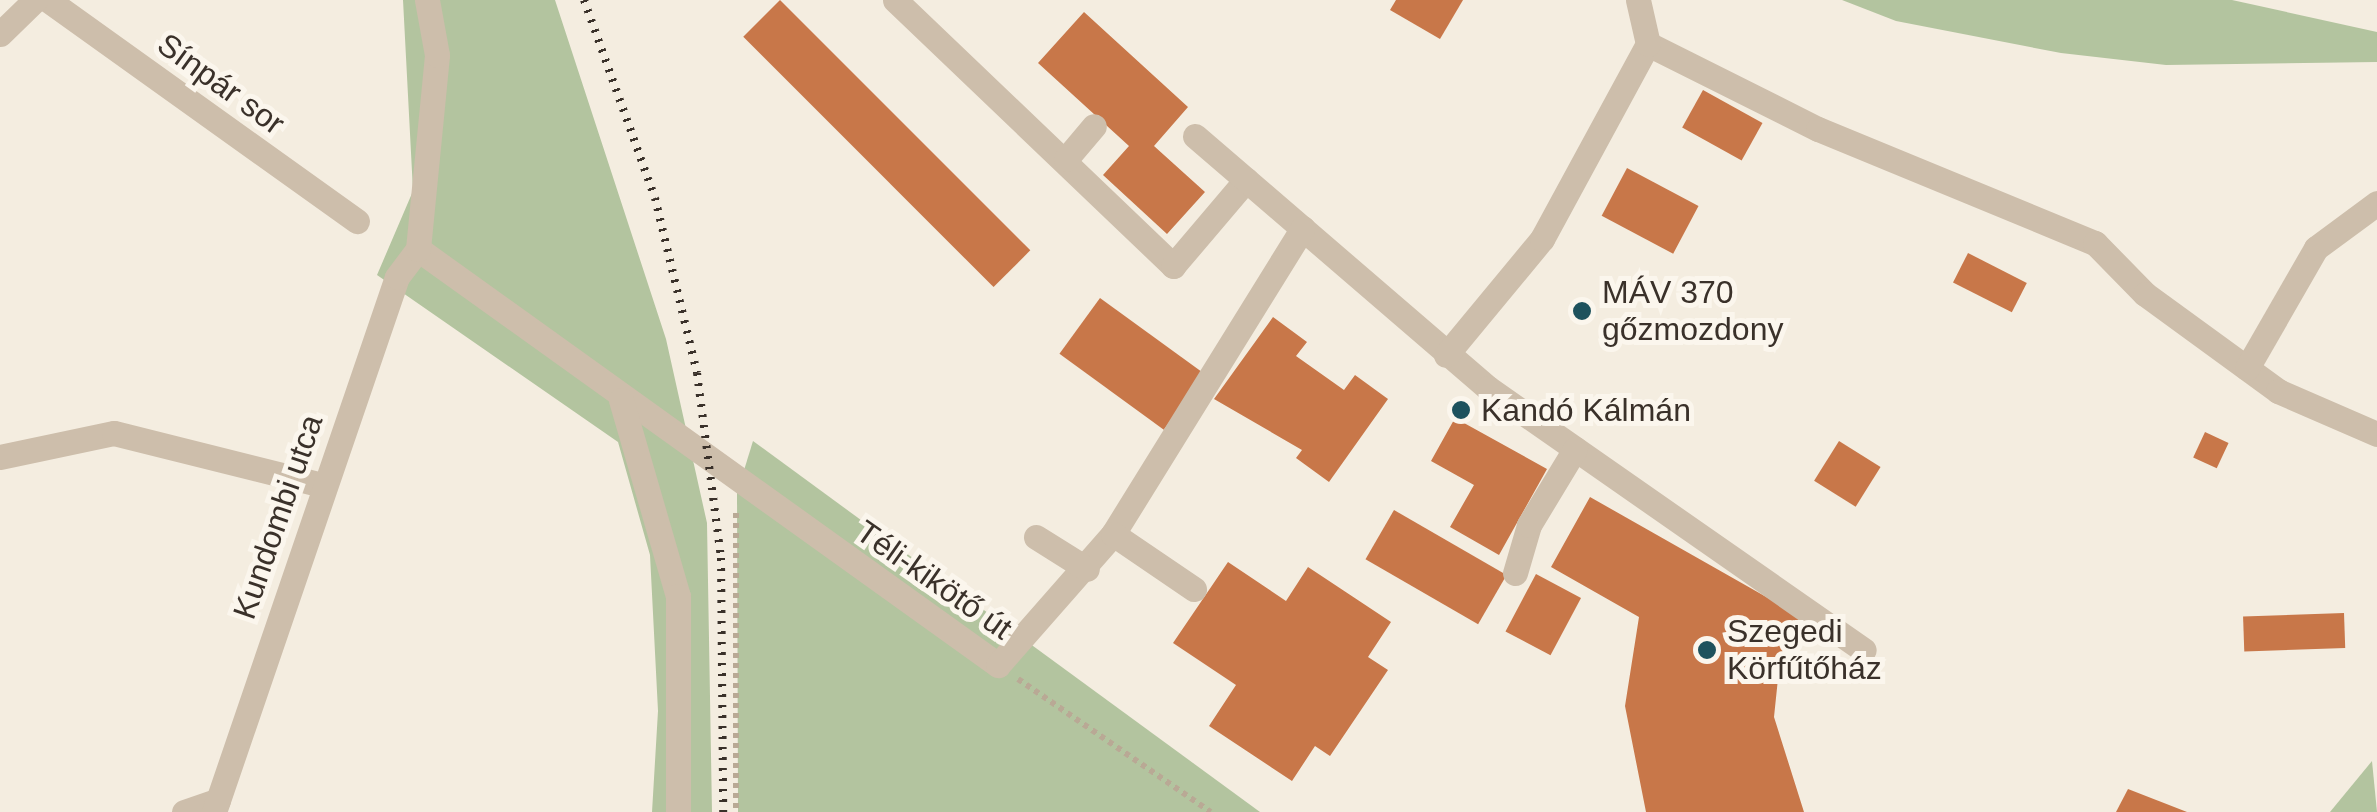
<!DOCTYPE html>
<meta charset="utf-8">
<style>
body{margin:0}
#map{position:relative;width:2377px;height:812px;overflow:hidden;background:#f4ede0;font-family:Helvetica,sans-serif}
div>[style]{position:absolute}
.green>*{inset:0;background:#b3c49f}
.building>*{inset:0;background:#c87749;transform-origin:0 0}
.path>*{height:6px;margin-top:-3px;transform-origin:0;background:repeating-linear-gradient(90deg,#b9a995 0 5px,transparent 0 10px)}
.minor>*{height:25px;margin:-12.5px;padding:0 12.5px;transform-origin:12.5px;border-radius:12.5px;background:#cdbeab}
.rail>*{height:8px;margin-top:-4px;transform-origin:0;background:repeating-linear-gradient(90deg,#3a312a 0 2.5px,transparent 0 10.5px)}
.dots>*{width:28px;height:28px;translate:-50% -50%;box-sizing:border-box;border:5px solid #fbf6ed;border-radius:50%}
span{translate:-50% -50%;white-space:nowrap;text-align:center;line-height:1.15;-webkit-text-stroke:10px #fbf6ed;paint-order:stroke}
.street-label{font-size:32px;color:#3a312a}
.poi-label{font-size:32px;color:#3a312a}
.left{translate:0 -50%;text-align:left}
</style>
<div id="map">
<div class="green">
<div style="clip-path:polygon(403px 0,555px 0,666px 339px,707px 523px,712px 812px,652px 812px,658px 711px,650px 555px,618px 442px,377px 275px,413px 191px)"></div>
<div style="clip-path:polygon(1842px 0,2232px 0,2377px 32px,2377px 62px,2166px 65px,2061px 53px,1896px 21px)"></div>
<div style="clip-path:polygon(753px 441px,1260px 812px,738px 812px,737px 493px)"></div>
<div style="clip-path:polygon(2372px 761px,2377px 812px,2330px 812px)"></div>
</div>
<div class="building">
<div style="left:780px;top:0;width:354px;height:52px;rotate:45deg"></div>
<div style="clip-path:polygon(1396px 0,1463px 0,1440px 39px,1390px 10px)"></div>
<div style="clip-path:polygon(1084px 12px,1188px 107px,1154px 146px,1205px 192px,1167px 234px,1103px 175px,1129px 146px,1038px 63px)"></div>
<div style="left:1703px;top:90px;width:68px;height:43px;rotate:29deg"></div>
<div style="left:1627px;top:168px;width:81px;height:54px;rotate:28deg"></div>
<div style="left:1968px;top:253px;width:66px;height:33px;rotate:27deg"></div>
<div style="left:1100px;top:298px;width:129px;height:69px;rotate:36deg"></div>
<div style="clip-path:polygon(1273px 317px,1307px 342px,1296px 356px,1344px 390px,1355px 375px,1388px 399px,1329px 482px,1296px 458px,1302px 450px,1214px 399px)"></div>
<div style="clip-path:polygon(1455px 418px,1547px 469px,1499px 555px,1450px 527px,1474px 485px,1431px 461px)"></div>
<div style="left:2205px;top:432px;width:26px;height:28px;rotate:25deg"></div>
<div style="left:1839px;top:441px;width:49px;height:47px;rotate:32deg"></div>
<div style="clip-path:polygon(1590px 497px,1800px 616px,1779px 669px,1774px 717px,1804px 812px,1646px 812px,1625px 706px,1639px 617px,1551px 567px)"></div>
<div style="left:1394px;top:510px;width:130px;height:57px;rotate:30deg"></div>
<div style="clip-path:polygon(1228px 562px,1286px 601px,1308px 567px,1391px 622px,1368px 657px,1388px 670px,1330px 756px,1315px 746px,1292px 781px,1209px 726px,1236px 685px,1173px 643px)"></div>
<div style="left:1536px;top:574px;width:51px;height:65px;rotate:28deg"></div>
<div style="left:2344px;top:613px;width:35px;height:101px;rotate:88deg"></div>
<div style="clip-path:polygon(2128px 789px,2187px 812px,2116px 812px)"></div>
</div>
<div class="path">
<div style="left:736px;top:513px;width:299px;rotate:90deg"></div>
<div style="left:1018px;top:679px;width:234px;rotate:34.6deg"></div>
</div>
<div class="minor">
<div style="left:48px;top:0;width:380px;rotate:35.6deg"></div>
<div style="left:895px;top:0;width:385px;rotate:43.7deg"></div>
<div style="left:1173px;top:266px;width:113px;rotate:-49.7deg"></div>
<div style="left:0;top:34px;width:49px;rotate:-44.2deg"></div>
<div style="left:1648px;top:44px;width:190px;rotate:26.6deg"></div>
<div style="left:1818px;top:129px;width:300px;rotate:22.4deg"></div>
<div style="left:2095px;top:243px;width:71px;rotate:45.6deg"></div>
<div style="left:2145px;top:294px;width:165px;rotate:36.1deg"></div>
<div style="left:2278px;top:391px;width:108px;rotate:23.5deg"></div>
<div style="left:1195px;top:136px;width:386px;rotate:40.7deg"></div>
<div style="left:1488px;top:388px;width:458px;rotate:34.9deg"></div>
<div style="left:1066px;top:159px;width:43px;rotate:-49.7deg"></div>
<div style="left:418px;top:249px;width:714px;rotate:35.65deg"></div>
<div style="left:998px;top:665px;width:174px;rotate:-48.7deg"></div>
<div style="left:1113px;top:534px;width:360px;rotate:-58.2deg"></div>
<div style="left:1446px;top:355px;width:151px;rotate:-50.4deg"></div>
<div style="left:1542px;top:239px;width:222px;rotate:-61.5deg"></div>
<div style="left:1648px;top:44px;width:45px;rotate:-102.8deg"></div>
<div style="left:2247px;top:368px;width:138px;rotate:-60.1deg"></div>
<div style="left:2316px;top:248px;width:76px;rotate:-36.4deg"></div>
<div style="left:621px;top:400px;width:204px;rotate:73.8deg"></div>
<div style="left:678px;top:596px;width:216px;rotate:90deg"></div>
<div style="left:0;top:457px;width:116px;rotate:-11.9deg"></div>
<div style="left:114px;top:433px;width:214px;rotate:14deg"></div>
<div style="left:1113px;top:534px;width:98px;rotate:34.2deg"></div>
<div style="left:1036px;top:537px;width:60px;rotate:32.1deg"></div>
<div style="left:1515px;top:573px;width:50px;rotate:-73.7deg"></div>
<div style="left:1529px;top:525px;width:89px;rotate:-58.8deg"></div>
<div style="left:184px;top:812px;width:36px;rotate:-19deg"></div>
<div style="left:214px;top:812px;width:565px;rotate:-71.12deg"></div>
<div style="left:397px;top:277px;width:35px;rotate:-53deg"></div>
<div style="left:418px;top:249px;width:195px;rotate:-84.4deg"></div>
<div style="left:437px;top:55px;width:56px;rotate:-100.3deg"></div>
</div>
<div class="rail">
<div style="left:584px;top:0;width:210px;rotate:70.3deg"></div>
<div style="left:655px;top:198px;width:180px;rotate:76.5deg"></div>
<div style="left:697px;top:373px;width:187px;rotate:82.6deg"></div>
<div style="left:721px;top:558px;width:254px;rotate:89.5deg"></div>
</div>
<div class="dots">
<div style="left:1582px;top:311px;background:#1e525d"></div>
<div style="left:1461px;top:410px;background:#1e525d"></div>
<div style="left:1707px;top:650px;background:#1e525d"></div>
</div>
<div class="street-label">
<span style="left:221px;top:84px;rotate:36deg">Sínpár sor</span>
<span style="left:278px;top:517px;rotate:-71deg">Kundombi utca</span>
<span style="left:934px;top:580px;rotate:35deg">Téli-kikötő út</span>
</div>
<div class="poi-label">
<span class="left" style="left:1602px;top:311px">MÁV 370<br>gőzmozdony</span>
<span class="left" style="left:1481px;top:410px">Kandó Kálmán</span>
<span class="left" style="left:1727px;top:650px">Szegedi<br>Körfűtőház</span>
</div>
</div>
